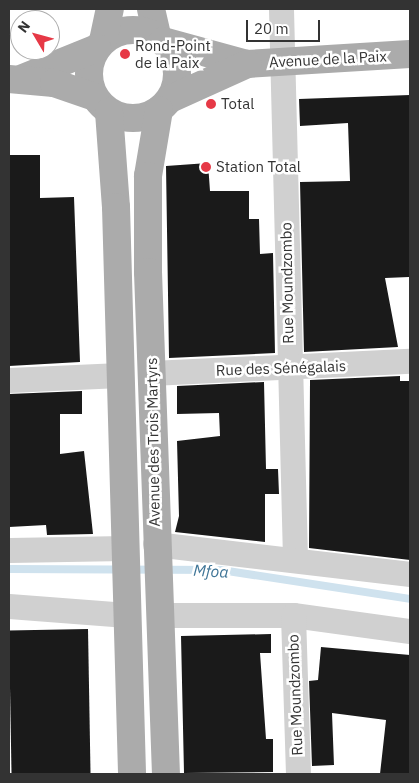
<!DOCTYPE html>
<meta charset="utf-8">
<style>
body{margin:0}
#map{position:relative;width:419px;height:783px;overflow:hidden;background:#fff;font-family:"IBM Plex Sans",sans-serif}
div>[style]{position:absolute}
.stream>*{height:8px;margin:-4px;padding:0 4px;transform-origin:4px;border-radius:4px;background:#cfe2ee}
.building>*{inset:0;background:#1a1a1a;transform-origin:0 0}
.minor>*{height:25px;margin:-12.5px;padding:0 12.5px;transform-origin:12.5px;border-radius:12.5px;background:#d0d0d0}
.major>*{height:28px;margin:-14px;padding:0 14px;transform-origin:14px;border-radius:14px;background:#ababab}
.major>.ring{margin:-14px;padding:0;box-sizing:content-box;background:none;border:28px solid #ababab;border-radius:50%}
.dots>*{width:14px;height:14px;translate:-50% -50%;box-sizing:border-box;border:2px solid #fff;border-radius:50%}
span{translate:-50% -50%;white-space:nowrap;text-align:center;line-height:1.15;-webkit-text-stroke:5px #fff;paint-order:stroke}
.poi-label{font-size:15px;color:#333}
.left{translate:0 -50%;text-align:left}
.street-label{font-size:15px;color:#333}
.water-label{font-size:16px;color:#3f7597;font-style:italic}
.frame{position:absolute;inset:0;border:10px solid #333;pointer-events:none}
.north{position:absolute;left:10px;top:10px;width:50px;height:50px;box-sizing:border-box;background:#fff;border:1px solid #adadad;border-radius:50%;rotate:307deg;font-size:14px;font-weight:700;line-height:20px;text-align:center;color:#333}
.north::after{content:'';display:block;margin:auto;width:18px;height:22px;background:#e63946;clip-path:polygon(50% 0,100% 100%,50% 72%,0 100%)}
.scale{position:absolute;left:246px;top:20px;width:74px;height:22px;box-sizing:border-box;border:2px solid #333;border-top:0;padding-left:6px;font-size:15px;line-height:18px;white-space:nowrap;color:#333;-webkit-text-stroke:4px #fff;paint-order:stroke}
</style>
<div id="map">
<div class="stream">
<div style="left:9px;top:569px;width:212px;rotate:0.3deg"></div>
<div style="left:221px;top:570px;width:191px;rotate:8.7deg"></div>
</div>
<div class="building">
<div style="clip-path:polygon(410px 95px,409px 277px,385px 278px,398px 347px,304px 352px,300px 182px,350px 181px,348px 123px,300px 126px,299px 99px)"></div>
<div style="clip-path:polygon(9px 155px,40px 155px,40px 198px,74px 197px,80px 362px,9px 366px)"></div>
<div style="clip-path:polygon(208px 163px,210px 191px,249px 191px,249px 219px,259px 219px,260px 254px,273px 253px,275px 353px,169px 358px,166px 166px)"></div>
<div style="clip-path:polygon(400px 376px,400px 381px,410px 381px,410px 560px,309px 548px,310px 380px)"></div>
<div style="clip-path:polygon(264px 382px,266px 469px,278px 469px,279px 494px,265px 494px,265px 542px,175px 532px,179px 516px,177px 441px,220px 436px,219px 413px,177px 414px,177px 386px)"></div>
<div style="clip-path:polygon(82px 391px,82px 414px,60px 414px,60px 454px,84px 451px,93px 534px,47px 535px,46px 525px,9px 527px,9px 394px)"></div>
<div style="left:88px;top:629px;width:145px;height:79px;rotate:89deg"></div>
<div style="clip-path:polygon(271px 634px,271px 653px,260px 653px,266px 739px,273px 739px,273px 772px,184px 773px,181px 636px)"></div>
<div style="clip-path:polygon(321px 647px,410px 655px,410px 774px,380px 774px,386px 720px,332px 713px,334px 765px,312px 766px,309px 681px,318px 680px)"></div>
</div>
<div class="minor">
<div style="left:281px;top:9px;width:549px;rotate:88.54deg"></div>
<div style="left:151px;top:373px;width:259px;rotate:-2.7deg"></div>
<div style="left:9px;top:380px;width:111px;rotate:-2.6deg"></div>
<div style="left:155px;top:544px;width:257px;rotate:6.7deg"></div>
<div style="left:9px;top:550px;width:116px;rotate:-1deg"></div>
<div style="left:9px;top:606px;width:118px;rotate:4.4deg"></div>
<div style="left:159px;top:615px;width:134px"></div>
<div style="left:293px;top:615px;width:118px;rotate:7.8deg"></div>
<div style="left:293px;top:615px;width:159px;rotate:88.2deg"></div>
</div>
<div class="major">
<div style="left:151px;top:9px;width:28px;rotate:77deg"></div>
<div class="ring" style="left:89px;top:30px;width:60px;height:60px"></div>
<div style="left:103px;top:41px;width:33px;rotate:-78deg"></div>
<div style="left:163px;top:41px;width:87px;rotate:15.3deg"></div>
<div style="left:247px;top:64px;width:163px;rotate:-3.5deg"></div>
<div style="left:23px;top:78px;width:80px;rotate:-22.1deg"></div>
<div style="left:9px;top:79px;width:45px;rotate:5.1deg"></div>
<div style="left:54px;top:83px;width:43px;rotate:18.9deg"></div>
<div style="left:170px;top:99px;width:85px;rotate:-24.4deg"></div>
<div style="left:159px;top:110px;width:67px;rotate:99.5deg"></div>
<div style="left:148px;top:176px;width:96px;rotate:90deg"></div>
<div style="left:148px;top:272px;width:502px;rotate:87.95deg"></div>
<div style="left:109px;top:112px;width:95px;rotate:85.8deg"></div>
<div style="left:116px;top:207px;width:567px;rotate:88.38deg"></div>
</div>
<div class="dots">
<div style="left:125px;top:54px;background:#e63946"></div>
<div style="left:211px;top:104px;background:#e63946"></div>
<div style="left:206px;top:167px;background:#e63946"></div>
</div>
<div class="poi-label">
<span class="left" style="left:135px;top:54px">Rond-Point<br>de la Paix</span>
<span class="left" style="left:221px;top:104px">Total</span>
<span class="left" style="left:216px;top:167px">Station Total</span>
</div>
<div class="street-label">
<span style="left:328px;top:59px;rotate:-3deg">Avenue de la Paix</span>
<span style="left:287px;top:283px;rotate:-91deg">Rue Moundzombo</span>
<span style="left:281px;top:368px;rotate:-2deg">Rue des Sénégalais</span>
<span style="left:153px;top:442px;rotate:-91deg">Avenue des Trois Martyrs</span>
<span style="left:295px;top:695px;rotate:-92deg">Rue Moundzombo</span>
</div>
<div class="water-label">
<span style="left:211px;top:571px;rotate:3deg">Mfoa</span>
</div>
<div class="frame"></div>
<div class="north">N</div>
<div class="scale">20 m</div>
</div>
